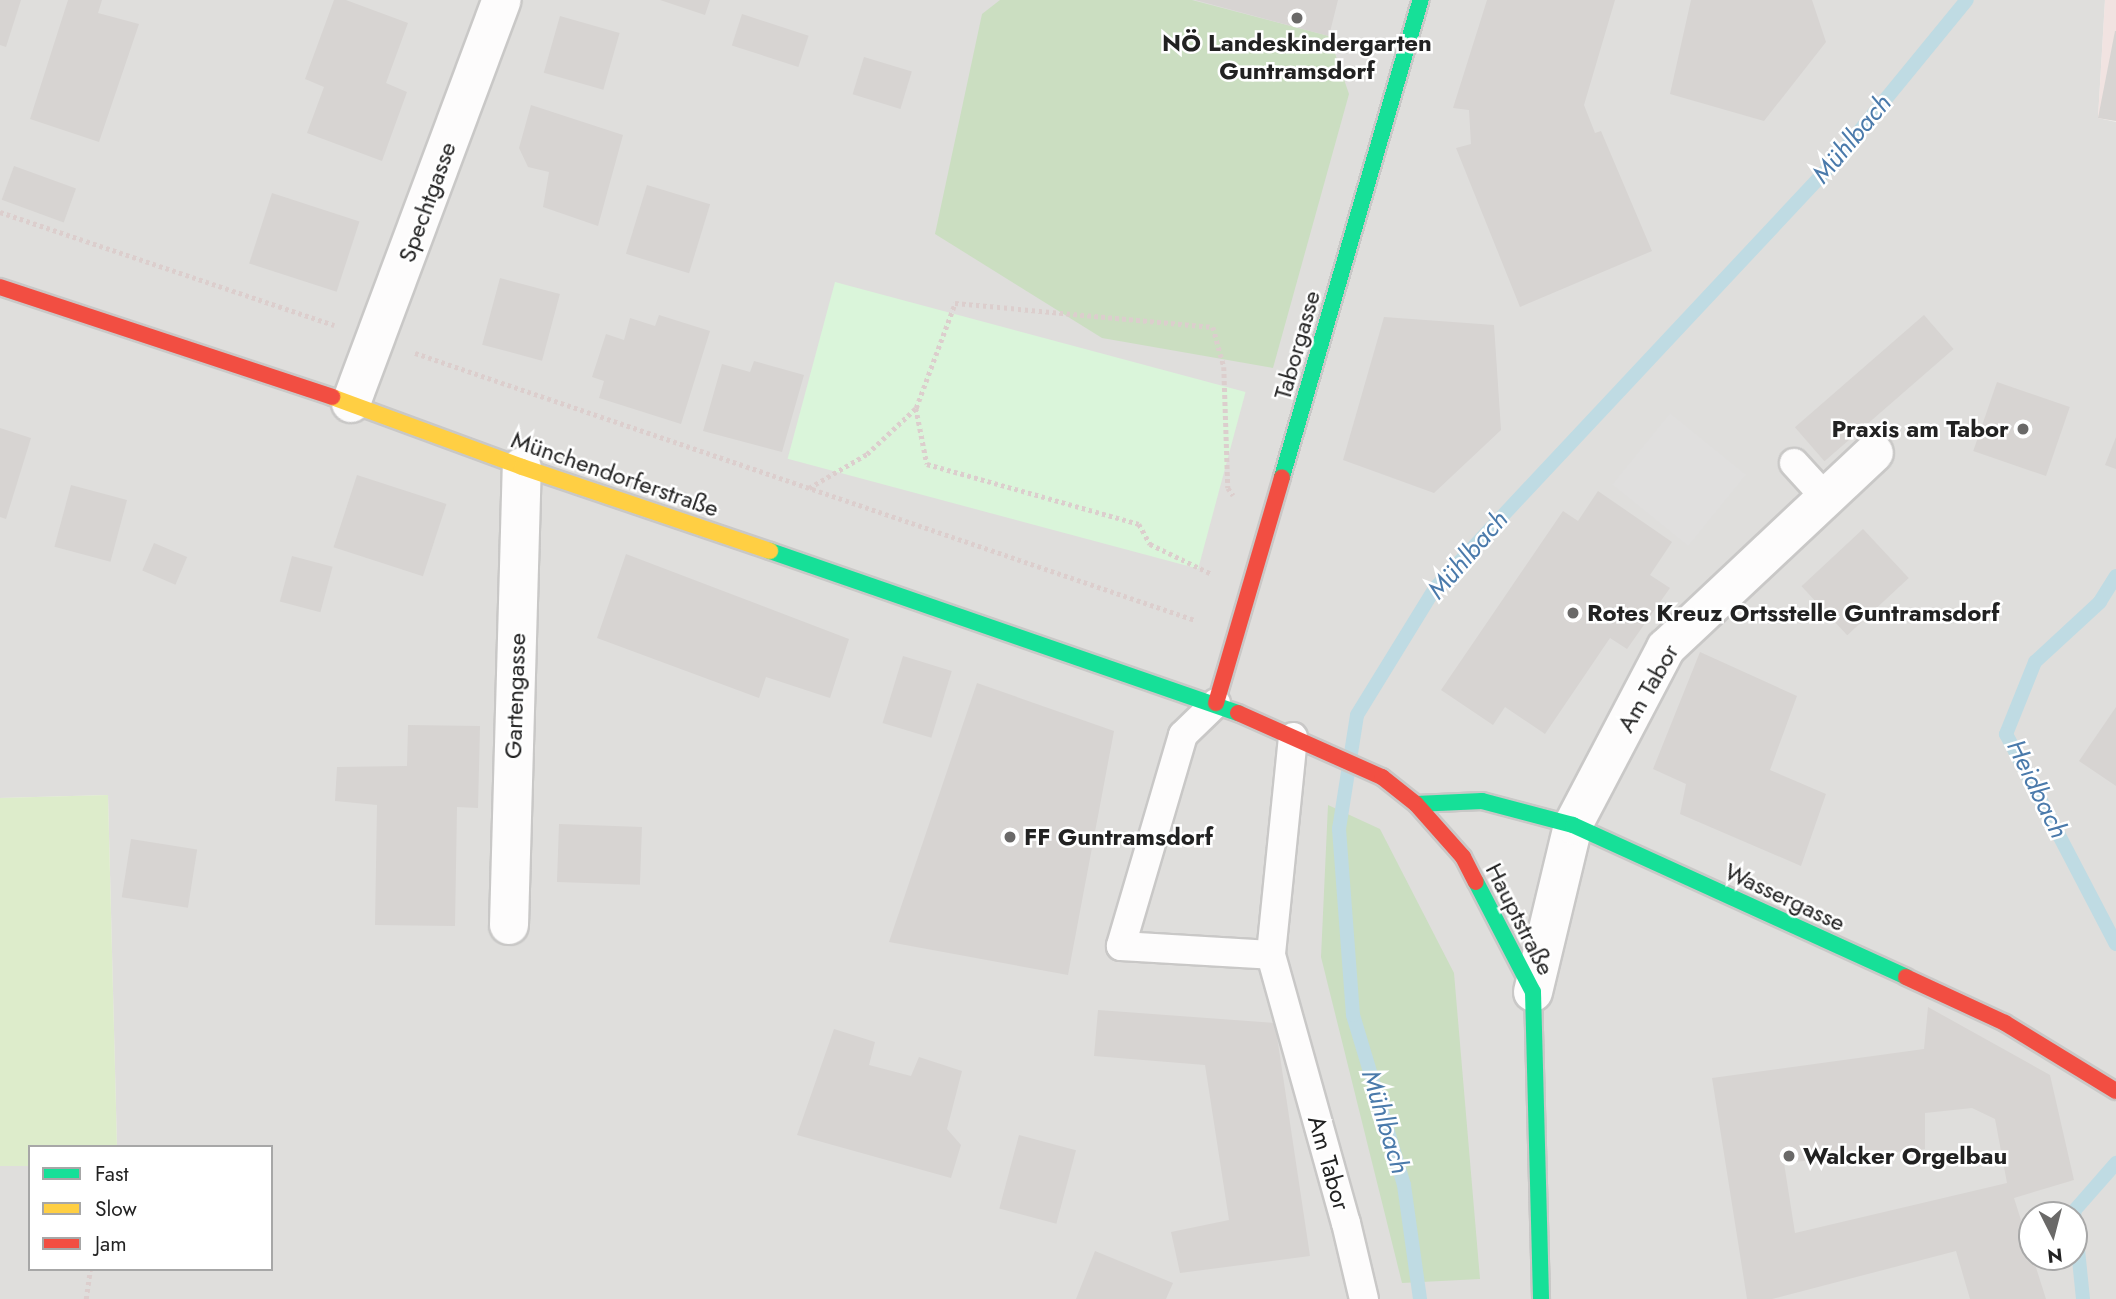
<!DOCTYPE html>
<meta charset="utf-8">
<style>
body{margin:0}
#map{position:relative;width:2116px;height:1299px;overflow:hidden;background:#f0eeeb;font-family:Jost,sans-serif}
div>[style]{position:absolute}
.residential>*{inset:0;background:#dfdedc}
.commercial>*{inset:0;background:#f1e3e1}
.grass>*{inset:0;background:#ddeccb}
.forest>*{inset:0;background:#cbdec1}
.park>*{inset:0;background:#daf5da;transform-origin:0 0}
.parking>*{inset:0;background:#e0dfde;transform-origin:0 0}
.stream>*{height:14px;margin:-7px;padding:0 7px;transform-origin:7px;border-radius:7px;background:#bfdbe3}
.building>*{inset:0;background:#d7d4d2;transform-origin:0 0}
.path>*{height:4.5px;margin-top:-2.25px;transform-origin:0;background:repeating-linear-gradient(90deg,#dccecd 0 3.5px,transparent 0 7px)}
.roads{filter:drop-shadow(2px 0 #c9c8c7) drop-shadow(-2px 0 #c9c8c7) drop-shadow(0 2px #c9c8c7) drop-shadow(0 -2px #c9c8c7)}
.lane>*{height:28px;margin:-14px;padding:0 14px;transform-origin:14px;border-radius:14px;background:#fdfcfc}
.street>*{height:38px;margin:-19px;padding:0 19px;transform-origin:19px;border-radius:19px;background:#fdfcfc}
.fast>*{height:16px;margin:-8px;padding:0 8px;transform-origin:8px;border-radius:8px;background:#16e098}
.slow>*{height:16px;margin:-8px;padding:0 8px;transform-origin:8px;border-radius:8px;background:#ffcf43}
.jam>*{height:16px;margin:-8px;padding:0 8px;transform-origin:8px;border-radius:8px;background:#f24e42}
.dots>*{width:19px;height:19px;translate:-50% -50%;box-sizing:border-box;border:4px solid #fff;border-radius:50%}
span{translate:-50% -50%;white-space:nowrap;text-align:center;line-height:1.15;-webkit-text-stroke:5px #fff;paint-order:stroke}
.poi-label{font-size:24px;color:#222;font-weight:700}
.right{translate:-100% -50%;text-align:right}
.left{translate:0 -50%;text-align:left}
.street-label{font-size:24px;color:#222}
.water-label{font-size:26px;color:#4a7aab;font-style:italic}
.legend{position:absolute;left:28px;top:1145px;width:245px;height:126px;box-sizing:border-box;background:#fff;border:2px solid #a7a7a7;margin:0;padding:9px 12px;list-style:none;font-size:21px;color:#222}
.legend li{display:flex;align-items:center;gap:14px;height:35px}
.legend b{width:35px;border:2px solid #a7a7a7}
.north{position:absolute;left:2018px;top:1201px;width:70px;height:70px;box-sizing:border-box;background:#fff;border:2px solid #a7a7a7;border-radius:50%;rotate:174deg;font-size:19px;font-weight:700;line-height:28px;text-align:center;color:#222}
.north::after{content:'';display:block;margin:auto;width:24px;height:32px;background:#6a6968;clip-path:polygon(50% 0,100% 100%,50% 72%,0 100%)}
</style>
<div id="map">
<div class="residential">
<div style="clip-path:polygon(evenodd,0 0,2105px 0,2098px 118px,2116px 122px,2116px 1299px,0 1299px,0 1166px,30px 1166px,30px 1269px,271px 1269px,271px 1147px,117px 1147px,108px 795px,0 798px,0 0,2032px 1215px,2074px 1215px,2074px 1257px,2032px 1257px,2032px 1215px)"></div>
</div>
<div class="commercial">
<div style="clip-path:polygon(2105px 0,2116px 0,2116px 121px,2098px 118px)"></div>
</div>
<div class="grass">
<div style="clip-path:polygon(108px 795px,117px 1147px,30px 1147px,30px 1166px,0 1166px,0 798px)"></div>
</div>
<div class="forest">
<div style="clip-path:polygon(1000px 0,1192px 0,1329px 36px,1349px 94px,1273px 368px,1102px 338px,935px 234px,982px 14px)"></div>
<div style="clip-path:polygon(1328px 805px,1380px 829px,1454px 973px,1480px 1279px,1402px 1283px,1321px 957px)"></div>
</div>
<div class="park">
<div style="left:835px;top:282px;width:425px;height:183px;rotate:15deg"></div>
</div>
<div class="parking">
<div style="left:1670px;top:413px;width:98px;height:92px;rotate:39deg"></div>
</div>
<div class="stream">
<div style="left:2116px;top:576px;width:31px;rotate:122deg"></div>
<div style="left:2100px;top:602px;width:88px;rotate:137.3deg"></div>
<div style="left:2035px;top:662px;width:78px;rotate:111.9deg"></div>
<div style="left:2006px;top:734px;width:237px;rotate:62.4deg"></div>
<div style="left:1420px;top:1299px;width:115px;rotate:-98deg"></div>
<div style="left:1404px;top:1185px;width:177px;rotate:-106.7deg"></div>
<div style="left:1353px;top:1015px;width:187px;rotate:-94.3deg"></div>
<div style="left:1339px;top:829px;width:115px;rotate:-81deg"></div>
<div style="left:1357px;top:715px;width:149px;rotate:-58.4deg"></div>
<div style="left:1435px;top:588px;width:585px;rotate:-46.87deg"></div>
<div style="left:1835px;top:161px;width:208px;rotate:-50.7deg"></div>
<div style="left:2083px;top:1299px;width:88px;rotate:-95.8deg"></div>
<div style="left:2074px;top:1211px;width:64px;rotate:-48.8deg"></div>
</div>
<div class="building">
<div style="clip-path:polygon(0 0,21px 0,6px 47px,0 45px)"></div>
<div style="clip-path:polygon(68px 0,102px 0,98px 13px,139px 24px,99px 142px,30px 119px)"></div>
<div style="clip-path:polygon(334px 0,346px 0,408px 23px,386px 83px,407px 92px,382px 161px,307px 133px,324px 87px,305px 79px)"></div>
<div style="clip-path:polygon(660px 0,710px 0,705px 15px)"></div>
<div style="clip-path:polygon(1195px 0,1338px 0,1329px 36px)"></div>
<div style="clip-path:polygon(1487px 0,1615px 0,1584px 105px,1595px 133px,1601px 131px,1652px 251px,1520px 307px,1456px 148px,1471px 144px,1469px 110px,1453px 108px)"></div>
<div style="clip-path:polygon(1691px 0,1812px 0,1826px 42px,1764px 121px,1670px 94px)"></div>
<div style="left:742px;top:14px;width:70px;height:33px;rotate:18deg"></div>
<div style="left:560px;top:16px;width:62px;height:59px;rotate:16deg"></div>
<div style="clip-path:polygon(2115px 31px,2116px 31px,2116px 121px,2098px 118px)"></div>
<div style="left:864px;top:57px;width:50px;height:39px;rotate:17deg"></div>
<div style="clip-path:polygon(531px 105px,623px 135px,598px 226px,543px 207px,549px 172px,528px 167px,519px 148px)"></div>
<div style="left:14px;top:166px;width:66px;height:36px;rotate:20deg"></div>
<div style="left:647px;top:185px;width:66px;height:72px;rotate:17deg"></div>
<div style="left:272px;top:193px;width:92px;height:74px;rotate:18deg"></div>
<div style="left:500px;top:278px;width:62px;height:69px;rotate:15deg"></div>
<div style="clip-path:polygon(659px 315px,710px 331px,681px 424px,599px 398px,604px 381px,592px 377px,606px 334px,624px 340px,630px 318px,655px 326px)"></div>
<div style="left:1924px;top:315px;width:45px;height:171px;rotate:49deg"></div>
<div style="clip-path:polygon(1384px 317px,1494px 325px,1501px 430px,1434px 493px,1343px 460px)"></div>
<div style="clip-path:polygon(754px 361px,804px 375px,782px 452px,703px 431px,722px 364px,750px 372px)"></div>
<div style="left:1997px;top:382px;width:77px;height:73px;rotate:19deg"></div>
<div style="clip-path:polygon(0 428px,31px 438px,6px 519px,0 517px)"></div>
<div style="clip-path:polygon(2116px 437px,2116px 469px,2105px 465px)"></div>
<div style="left:357px;top:475px;width:94px;height:76px;rotate:18deg"></div>
<div style="left:71px;top:485px;width:58px;height:64px;rotate:15deg"></div>
<div style="clip-path:polygon(1598px 491px,1672px 542px,1650px 575px,1670px 588px,1627px 649px,1610px 638px,1545px 734px,1505px 707px,1493px 725px,1441px 690px,1563px 511px,1578px 521px)"></div>
<div style="left:1863px;top:529px;width:67px;height:84px;rotate:47deg"></div>
<div style="left:154px;top:543px;width:36px;height:30px;rotate:23deg"></div>
<div style="clip-path:polygon(626px 554px,849px 639px,830px 698px,766px 677px,759px 698px,597px 638px)"></div>
<div style="left:292px;top:556px;width:42px;height:47px;rotate:15deg"></div>
<div style="clip-path:polygon(1700px 652px,1797px 696px,1770px 770px,1826px 794px,1801px 866px,1680px 814px,1686px 784px,1653px 769px)"></div>
<div style="left:903px;top:656px;width:51px;height:70px;rotate:17deg"></div>
<div style="clip-path:polygon(977px 683px,1114px 731px,1068px 975px,889px 942px)"></div>
<div style="clip-path:polygon(2116px 707px,2116px 786px,2079px 761px)"></div>
<div style="clip-path:polygon(408px 725px,480px 726px,478px 808px,457px 807px,455px 926px,375px 925px,377px 805px,335px 801px,337px 767px,407px 766px)"></div>
<div style="left:559px;top:824px;width:83px;height:58px;rotate:2deg"></div>
<div style="left:131px;top:839px;width:67px;height:59px;rotate:9deg"></div>
<div style="clip-path:polygon(evenodd,1928px 1007px,2050px 1075px,2074px 1180px,2014px 1198px,2046px 1299px,1970px 1299px,1956px 1251px,1772px 1299px,1747px 1299px,1712px 1078px,1924px 1049px,1928px 1007px,1972px 1108px,1995px 1119px,2007px 1183px,1795px 1233px,1784px 1163px,1925px 1149px,1925px 1113px,1972px 1108px)"></div>
<div style="clip-path:polygon(1098px 1010px,1275px 1023px,1310px 1256px,1180px 1273px,1171px 1232px,1229px 1220px,1205px 1065px,1094px 1056px)"></div>
<div style="clip-path:polygon(834px 1029px,875px 1042px,869px 1065px,911px 1076px,919px 1057px,962px 1071px,947px 1129px,961px 1145px,951px 1178px,797px 1135px)"></div>
<div style="left:1019px;top:1135px;width:59px;height:76px;rotate:15deg"></div>
<div style="clip-path:polygon(1095px 1251px,1173px 1283px,1166px 1299px,1076px 1299px)"></div>
</div>
<div class="path">
<div style="left:0;top:212px;width:353px;rotate:18.7deg"></div>
<div style="left:415px;top:353px;width:824px;rotate:18.9deg"></div>
<div style="left:916px;top:408px;width:112px;rotate:-69.6deg"></div>
<div style="left:955px;top:303px;width:259px;rotate:5.3deg"></div>
<div style="left:1213px;top:327px;width:41px;rotate:74.6deg"></div>
<div style="left:1224px;top:367px;width:121px;rotate:88.1deg"></div>
<div style="left:1228px;top:488px;width:9px;rotate:54deg"></div>
<div style="left:809px;top:488px;width:67px;rotate:-30.4deg"></div>
<div style="left:867px;top:454px;width:67px;rotate:-43.2deg"></div>
<div style="left:916px;top:408px;width:57px;rotate:78.9deg"></div>
<div style="left:927px;top:464px;width:220px;rotate:15.8deg"></div>
<div style="left:1139px;top:524px;width:23px;rotate:61deg"></div>
<div style="left:1150px;top:544px;width:67px;rotate:25.8deg"></div>
<div style="left:86px;top:1299px;width:30px;rotate:-82deg"></div>
</div>
<div class="roads">
<div class="lane">
<div style="left:1794px;top:463px;width:47px;rotate:47.6deg"></div>
<div style="left:1216px;top:703px;width:46px;rotate:135.9deg"></div>
<div style="left:1183px;top:735px;width:220px;rotate:106.4deg"></div>
<div style="left:1121px;top:946px;width:150px;rotate:3.4deg"></div>
<div style="left:1293px;top:737px;width:219px;rotate:95.8deg"></div>
<div style="left:1271px;top:955px;width:278px;rotate:74.4deg"></div>
<div style="left:1346px;top:1223px;width:78px;rotate:76.7deg"></div>
</div>
<div class="street">
<div style="left:351px;top:403px;width:430px;rotate:-69.5deg"></div>
<div style="left:509px;top:925px;width:458px;rotate:-88.4deg"></div>
<div style="left:1533px;top:992px;width:172px;rotate:-76.5deg"></div>
<div style="left:1573px;top:825px;width:200px;rotate:-62.3deg"></div>
<div style="left:1666px;top:648px;width:285px;rotate:-43.2deg"></div>
</div>
<div class="fast">
<div style="left:1282px;top:477px;width:497px;rotate:-73.8deg"></div>
<div style="left:770px;top:551px;width:495px;rotate:19.1deg"></div>
<div style="left:1416px;top:804px;width:66px;rotate:-2.6deg"></div>
<div style="left:1482px;top:801px;width:94px;rotate:14.8deg"></div>
<div style="left:1573px;top:825px;width:366px;rotate:24.5deg"></div>
<div style="left:1476px;top:882px;width:124px;rotate:62.6deg"></div>
<div style="left:1533px;top:992px;width:307px;rotate:88.5deg"></div>
</div>
<div class="slow">
<div style="left:332px;top:397px;width:202px;rotate:20.2deg"></div>
<div style="left:522px;top:467px;width:262px;rotate:18.7deg"></div>
</div>
<div class="jam">
<div style="left:0;top:287px;width:350px;rotate:18.3deg"></div>
<div style="left:1216px;top:703px;width:235px;rotate:-73.7deg"></div>
<div style="left:1238px;top:713px;width:158px;rotate:24deg"></div>
<div style="left:1382px;top:777px;width:43px;rotate:38.5deg"></div>
<div style="left:1416px;top:804px;width:71px;rotate:48.4deg"></div>
<div style="left:1463px;top:857px;width:28px;rotate:63deg"></div>
<div style="left:1906px;top:977px;width:109px;rotate:24.9deg"></div>
<div style="left:2005px;top:1023px;width:130px;rotate:31.5deg"></div>
</div>
</div>
<div class="dots">
<div style="left:1297px;top:18px;background:#6a6968"></div>
<div style="left:2023px;top:429px;background:#6a6968"></div>
<div style="left:1573px;top:613px;background:#6a6968"></div>
<div style="left:1010px;top:837px;background:#6a6968"></div>
<div style="left:1789px;top:1156px;background:#6a6968"></div>
</div>
<div class="poi-label">
<span style="left:1297px;top:57px">NÖ Landeskindergarten<br>Guntramsdorf</span>
<span class="right" style="left:2009px;top:429px">Praxis am Tabor</span>
<span class="left" style="left:1587px;top:613px">Rotes Kreuz Ortsstelle Guntramsdorf</span>
<span class="left" style="left:1024px;top:837px">FF Guntramsdorf</span>
<span class="left" style="left:1803px;top:1156px">Walcker Orgelbau</span>
</div>
<div class="street-label">
<span style="left:427px;top:202px;rotate:-70deg">Spechtgasse</span>
<span style="left:1297px;top:345px;rotate:-74deg">Taborgasse</span>
<span style="left:615px;top:474px;rotate:19deg">Münchendorferstraße</span>
<span style="left:1648px;top:688px;rotate:-60deg">Am Tabor</span>
<span style="left:515px;top:696px;rotate:-88deg">Gartengasse</span>
<span style="left:1785px;top:897px;rotate:25deg">Wassergasse</span>
<span style="left:1520px;top:919px;rotate:63deg">Hauptstraße</span>
<span style="left:1329px;top:1163px;rotate:74deg">Am Tabor</span>
</div>
<div class="water-label">
<span style="left:1852px;top:139px;rotate:-50deg">Mühlbach</span>
<span style="left:1468px;top:555px;rotate:-49deg">Mühlbach</span>
<span style="left:2037px;top:789px;rotate:64deg">Heidbach</span>
<span style="left:1385px;top:1122px;rotate:73deg">Mühlbach</span>
</div>
<ul class="legend">
<li><b style="height:9px;background:#16e098"></b>Fast</li>
<li><b style="height:9px;background:#ffcf43"></b>Slow</li>
<li><b style="height:9px;background:#f24e42"></b>Jam</li>
</ul>
<div class="north">N</div>
</div>
